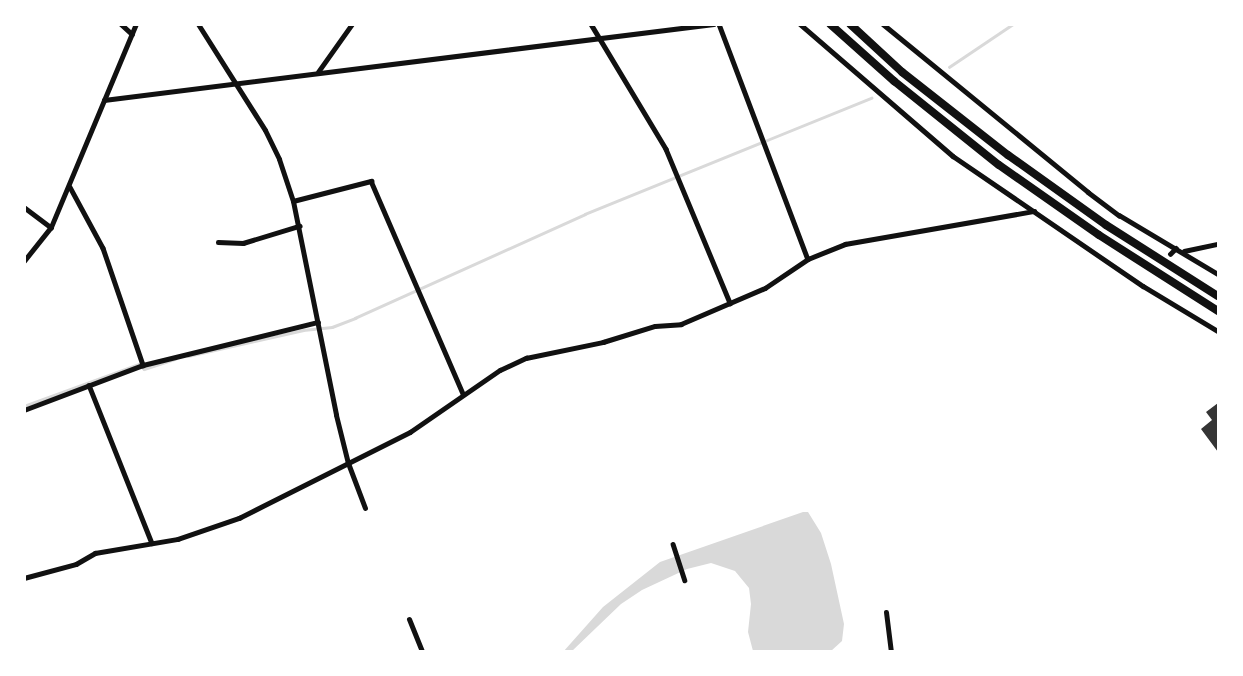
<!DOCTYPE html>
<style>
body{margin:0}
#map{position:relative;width:1243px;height:676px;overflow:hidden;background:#fff;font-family:Signika,sans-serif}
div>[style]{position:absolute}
.water>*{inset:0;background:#d9d9d9}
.stream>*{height:2.5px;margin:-1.25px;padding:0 1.25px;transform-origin:1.25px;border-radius:1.25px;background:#d9d9d9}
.building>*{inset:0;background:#353535}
.minor>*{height:4.5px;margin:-2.25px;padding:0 2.25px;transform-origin:2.25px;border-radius:2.25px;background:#111}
.tertiary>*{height:5px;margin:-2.5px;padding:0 2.5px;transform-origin:2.5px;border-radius:2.5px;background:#111}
.motorway>*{height:8px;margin:-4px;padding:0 4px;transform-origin:4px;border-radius:4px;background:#111}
span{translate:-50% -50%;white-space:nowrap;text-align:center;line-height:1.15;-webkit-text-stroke:7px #fff;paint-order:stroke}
.frame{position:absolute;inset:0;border:26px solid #fff;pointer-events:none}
</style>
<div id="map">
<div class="water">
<div style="clip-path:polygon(803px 512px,808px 512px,821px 533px,831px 564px,844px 624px,842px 641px,831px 651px,753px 651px,748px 632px,751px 604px,749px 588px,735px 571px,711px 563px,687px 569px,642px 590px,621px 604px,572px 651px,563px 652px,603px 607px,660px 562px)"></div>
</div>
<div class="stream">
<div style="left:949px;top:67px;width:77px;rotate:-33.9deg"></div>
<div style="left:188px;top:356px;width:118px;rotate:-12.7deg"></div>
<div style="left:303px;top:330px;width:29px;rotate:-6deg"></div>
<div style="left:332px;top:327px;width:25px;rotate:-21deg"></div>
<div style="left:355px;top:318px;width:252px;rotate:-24.3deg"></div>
<div style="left:585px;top:214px;width:309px;rotate:-22.1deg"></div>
<div style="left:24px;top:406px;width:122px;rotate:-20.1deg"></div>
<div style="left:139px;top:364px;width:7px;rotate:45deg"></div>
<div style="left:144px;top:369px;width:33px;rotate:-18deg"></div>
</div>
<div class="building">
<div style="clip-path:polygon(1218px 403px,1218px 452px,1201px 429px,1212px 420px,1206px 412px)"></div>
</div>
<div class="minor">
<div style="left:121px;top:24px;width:15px;rotate:42deg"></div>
<div style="left:591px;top:24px;width:146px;rotate:59deg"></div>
<div style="left:666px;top:149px;width:167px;rotate:67.4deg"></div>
<div style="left:719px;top:24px;width:251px;rotate:69.3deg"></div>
<div style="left:800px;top:24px;width:202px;rotate:40.8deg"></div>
<div style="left:953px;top:156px;width:230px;rotate:34.4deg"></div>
<div style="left:1143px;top:286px;width:87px;rotate:31deg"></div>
<div style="left:883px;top:24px;width:265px;rotate:39.3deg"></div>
<div style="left:1088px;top:192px;width:39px;rotate:37deg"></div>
<div style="left:1119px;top:215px;width:115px;rotate:30.8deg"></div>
<div style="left:318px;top:72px;width:59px;rotate:-54.7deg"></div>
<div style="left:104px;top:100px;width:614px;rotate:-7.11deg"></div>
<div style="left:70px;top:187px;width:69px;rotate:61.6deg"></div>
<div style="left:103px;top:248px;width:124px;rotate:71.1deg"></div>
<div style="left:293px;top:201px;width:81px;rotate:-14.4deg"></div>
<div style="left:371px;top:181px;width:232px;rotate:66.6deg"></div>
<div style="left:24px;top:207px;width:34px;rotate:37deg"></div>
<div style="left:218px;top:242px;width:25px;rotate:2deg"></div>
<div style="left:243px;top:243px;width:59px;rotate:-16.9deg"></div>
<div style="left:1184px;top:251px;width:35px;rotate:-12deg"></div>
<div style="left:1170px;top:254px;width:8px;rotate:-45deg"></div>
<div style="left:24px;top:261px;width:43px;rotate:-51.5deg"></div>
<div style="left:51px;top:227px;width:220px;rotate:-67.3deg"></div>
<div style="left:89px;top:385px;width:170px;rotate:68.3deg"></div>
<div style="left:24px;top:410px;width:127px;rotate:-20.7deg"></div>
<div style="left:143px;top:365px;width:180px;rotate:-13.8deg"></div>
<div style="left:673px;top:544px;width:38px;rotate:72deg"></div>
<div style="left:24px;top:578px;width:54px;rotate:-15.1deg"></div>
<div style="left:76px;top:564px;width:22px;rotate:-30deg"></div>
<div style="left:95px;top:553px;width:84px;rotate:-9.6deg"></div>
<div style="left:178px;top:539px;width:65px;rotate:-19deg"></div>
<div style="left:239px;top:518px;width:191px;rotate:-26.7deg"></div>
<div style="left:410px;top:432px;width:109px;rotate:-34.6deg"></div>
<div style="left:500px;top:370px;width:29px;rotate:-25deg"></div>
<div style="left:526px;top:358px;width:79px;rotate:-11.7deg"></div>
<div style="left:603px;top:342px;width:54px;rotate:-17.1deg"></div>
<div style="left:655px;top:326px;width:26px;rotate:-4deg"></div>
<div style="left:681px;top:324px;width:91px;rotate:-23.2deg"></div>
<div style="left:765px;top:288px;width:52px;rotate:-34deg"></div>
<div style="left:808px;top:259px;width:40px;rotate:-22deg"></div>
<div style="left:845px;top:244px;width:192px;rotate:-9.9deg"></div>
</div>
<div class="tertiary">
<div style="left:198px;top:24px;width:125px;rotate:57.7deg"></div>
<div style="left:265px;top:130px;width:32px;rotate:64deg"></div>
<div style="left:279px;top:159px;width:44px;rotate:71.6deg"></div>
<div style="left:293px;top:201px;width:218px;rotate:78.6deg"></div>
<div style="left:336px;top:415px;width:49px;rotate:76deg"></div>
<div style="left:348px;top:463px;width:48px;rotate:69.3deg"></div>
<div style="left:886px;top:612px;width:40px;rotate:82.9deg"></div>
<div style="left:409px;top:619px;width:35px;rotate:68deg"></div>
</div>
<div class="motorway">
<div style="left:830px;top:24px;width:86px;rotate:41.7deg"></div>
<div style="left:894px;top:81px;width:134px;rotate:38.7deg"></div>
<div style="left:999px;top:165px;width:122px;rotate:35deg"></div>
<div style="left:1099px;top:235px;width:141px;rotate:32.6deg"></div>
<div style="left:850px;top:24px;width:71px;rotate:42.7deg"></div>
<div style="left:902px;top:72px;width:135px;rotate:38.1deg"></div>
<div style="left:1008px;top:155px;width:120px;rotate:35.5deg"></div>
<div style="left:1106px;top:225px;width:133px;rotate:32.4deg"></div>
</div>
<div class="frame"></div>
</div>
